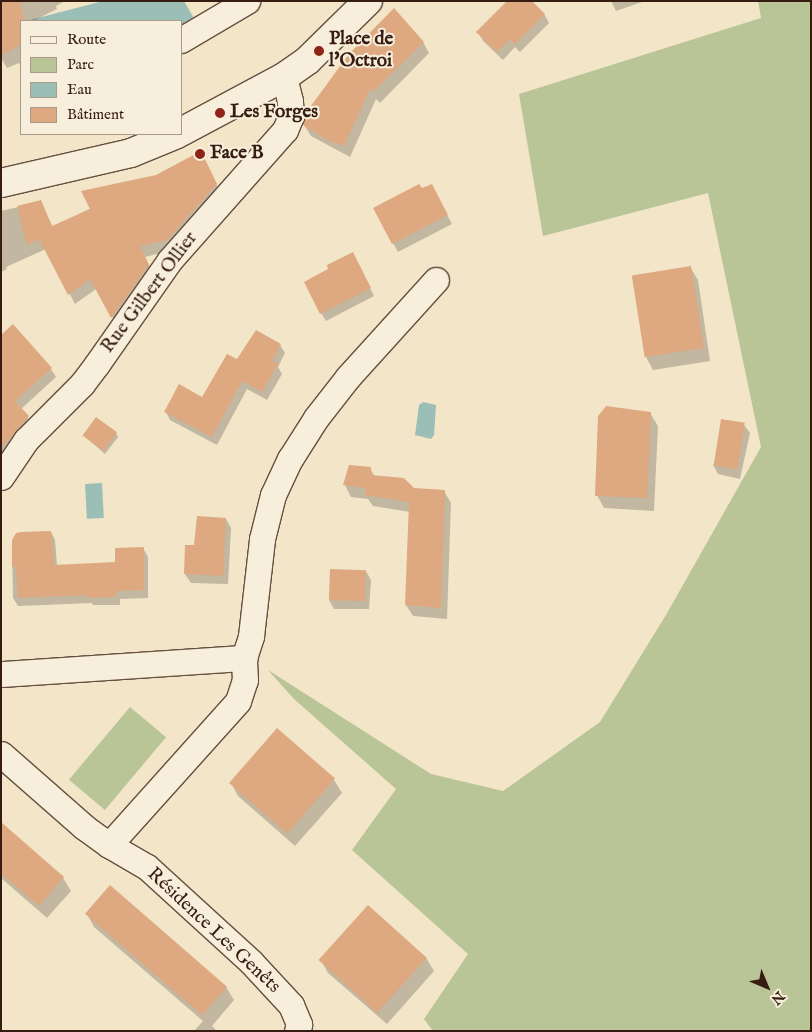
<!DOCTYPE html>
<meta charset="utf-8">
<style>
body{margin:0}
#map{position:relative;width:812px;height:1032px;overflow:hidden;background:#f3e5c8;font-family:"IM FELL English",serif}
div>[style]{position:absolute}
.green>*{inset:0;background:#b9c597;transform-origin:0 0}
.water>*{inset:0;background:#9bbfb6;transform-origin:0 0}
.shadow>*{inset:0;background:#0003}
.building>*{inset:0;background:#dea880;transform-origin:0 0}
.roads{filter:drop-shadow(1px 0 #664f3f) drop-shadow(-1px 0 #664f3f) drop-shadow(0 1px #664f3f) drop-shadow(0 -1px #664f3f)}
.street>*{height:25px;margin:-12.5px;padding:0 12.5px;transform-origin:12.5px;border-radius:12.5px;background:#f7eedb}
.secondary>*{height:28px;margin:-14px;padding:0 14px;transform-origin:14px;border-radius:14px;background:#f7eedb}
.dots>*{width:14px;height:14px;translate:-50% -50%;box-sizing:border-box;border:2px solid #f7eedb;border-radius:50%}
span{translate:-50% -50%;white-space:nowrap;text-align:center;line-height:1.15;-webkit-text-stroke:4px #f7eedb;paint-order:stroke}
.poi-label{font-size:19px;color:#371d11;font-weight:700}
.left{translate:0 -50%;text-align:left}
.street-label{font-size:19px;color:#371d11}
.frame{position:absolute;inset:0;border:2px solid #371d11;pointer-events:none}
.legend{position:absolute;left:20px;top:20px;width:162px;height:115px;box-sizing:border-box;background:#f7eedb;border:1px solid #aa9a8a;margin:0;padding:6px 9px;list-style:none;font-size:15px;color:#371d11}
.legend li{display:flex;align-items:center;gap:10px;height:25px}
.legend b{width:25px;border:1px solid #aa9a8a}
.north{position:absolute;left:742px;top:962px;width:50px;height:50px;-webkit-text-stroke:4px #f7eedb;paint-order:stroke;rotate:135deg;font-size:14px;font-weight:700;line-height:20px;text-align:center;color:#371d11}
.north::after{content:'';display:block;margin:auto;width:18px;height:22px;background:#371d11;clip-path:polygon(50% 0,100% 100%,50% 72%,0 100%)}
</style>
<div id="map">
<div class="green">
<div style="clip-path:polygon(758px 1px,811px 1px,811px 1031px,433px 1031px,424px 1019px,468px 954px,352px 850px,396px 789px,294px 699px,268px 670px,431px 774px,503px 791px,600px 722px,666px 615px,761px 447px,708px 193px,543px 236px,519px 94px,761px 18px)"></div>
<div style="left:130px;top:707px;width:47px;height:95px;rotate:40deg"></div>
</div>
<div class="water">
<div style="clip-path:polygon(103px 1px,184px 1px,196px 22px,181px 30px,181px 21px,30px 20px)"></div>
<div style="clip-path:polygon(423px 402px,436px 405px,434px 435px,431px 439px,415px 435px,419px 405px)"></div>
<div style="left:102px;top:483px;width:35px;height:17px;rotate:87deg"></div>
</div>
<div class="shadow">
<div style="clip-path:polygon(1px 1px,65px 1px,56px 6px,57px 9px,33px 21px,21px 21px,21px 68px,19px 63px,7px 68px,1px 58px)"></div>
<div style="clip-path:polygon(611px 1px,645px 1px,616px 11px)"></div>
<div style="clip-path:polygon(544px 14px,549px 23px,520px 52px,515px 47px,503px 60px,483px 41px,478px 32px)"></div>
<div style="clip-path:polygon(423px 42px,429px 53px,380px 103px,376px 99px,350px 157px,311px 136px,304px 125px)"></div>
<div style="clip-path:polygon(206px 163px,222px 196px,173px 250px,145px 257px,154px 276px,118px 327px,96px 289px,75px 304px,46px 249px,6px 267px,7px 269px,1px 272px,1px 211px,40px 202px,53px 227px,156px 176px)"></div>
<div style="clip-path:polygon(421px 190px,436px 194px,452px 224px,398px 252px,393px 243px)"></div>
<div style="clip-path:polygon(357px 262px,374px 296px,326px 321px,321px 313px)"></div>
<div style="clip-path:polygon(690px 267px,698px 280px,710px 361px,653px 370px,646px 357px)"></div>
<div style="clip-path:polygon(256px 332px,280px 345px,285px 353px,278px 367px,282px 374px,267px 400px,247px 389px,217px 445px,170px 420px,166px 412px,203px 398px,237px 361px)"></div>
<div style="clip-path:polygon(51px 369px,56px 377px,21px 409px,33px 426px,1px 459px,1px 383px)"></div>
<div style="clip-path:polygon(650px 413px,658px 426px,654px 511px,604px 508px,597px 495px)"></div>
<div style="clip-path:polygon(744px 425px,750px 433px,740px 479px,718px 474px,713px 465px)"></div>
<div style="clip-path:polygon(116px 433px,118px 437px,105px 454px,83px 435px)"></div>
<div style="clip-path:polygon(370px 468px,375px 477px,413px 489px,444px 491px,451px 503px,447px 619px,413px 616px,406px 605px,410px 512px,373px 506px,368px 499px,351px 497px,345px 485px)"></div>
<div style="clip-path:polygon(226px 519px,231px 528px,228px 584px,191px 583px,185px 574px,196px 547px)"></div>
<div style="clip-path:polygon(51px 532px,55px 540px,57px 566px,116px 563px,143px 548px,148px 557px,148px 598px,120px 599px,120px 605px,93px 605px,92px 603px,18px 606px,13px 598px,12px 543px)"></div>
<div style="clip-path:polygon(332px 570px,366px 571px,371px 580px,369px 609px,334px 609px,329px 600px)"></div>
<div style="clip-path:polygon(277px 730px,334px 780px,342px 793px,295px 846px,238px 796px,231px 783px)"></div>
<div style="clip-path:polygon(1px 824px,63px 878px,71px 891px,47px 918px,1px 878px)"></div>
<div style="clip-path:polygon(87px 914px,226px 987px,234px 1000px,212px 1026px,217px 1031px,194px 1031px,203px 1021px,94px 927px)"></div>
<div style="clip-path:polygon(426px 958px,434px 971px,387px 1024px,328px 973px,321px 960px)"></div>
</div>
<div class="building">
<div style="clip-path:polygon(1px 1px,20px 1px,24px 21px,21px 21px,21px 45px,1px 55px)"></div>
<div style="clip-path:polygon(507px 1px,532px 1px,545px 14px,515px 44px,510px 39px,497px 52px,476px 32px)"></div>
<div style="clip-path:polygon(394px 8px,424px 42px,373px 92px,370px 89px,344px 146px,329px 141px,303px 125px,305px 114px,349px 54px)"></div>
<div style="clip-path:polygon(201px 151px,217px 184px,167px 240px,140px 246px,149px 265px,111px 318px,90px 279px,68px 295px,39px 239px,27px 245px,17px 206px,41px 200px,52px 226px,90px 209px,81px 191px,156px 175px)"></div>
<div style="clip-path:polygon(419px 184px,422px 188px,432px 184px,448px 215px,392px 244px,373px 208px)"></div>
<div style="clip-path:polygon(353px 252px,371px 288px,320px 314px,304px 282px,328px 269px,327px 265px)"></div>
<div style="left:691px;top:266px;width:83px;height:60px;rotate:81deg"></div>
<div style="clip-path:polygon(13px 324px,52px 368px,15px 401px,29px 416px,1px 448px,1px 335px)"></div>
<div style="clip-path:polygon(256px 330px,281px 344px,272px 361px,278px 364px,262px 392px,242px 381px,212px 437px,164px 412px,179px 384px,202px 397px,227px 354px,237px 359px)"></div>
<div style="clip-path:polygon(606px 406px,651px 412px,647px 498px,595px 496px,598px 416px)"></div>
<div style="left:96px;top:417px;width:26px;height:23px;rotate:36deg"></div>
<div style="left:721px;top:419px;width:24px;height:47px;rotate:9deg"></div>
<div style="clip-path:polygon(349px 465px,371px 467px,371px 475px,404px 478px,414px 488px,445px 490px,441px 608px,405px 605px,409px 502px,365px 495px,365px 488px,343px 485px)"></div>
<div style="clip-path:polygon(197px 516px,226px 518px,223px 576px,184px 574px,185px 545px,194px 545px)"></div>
<div style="clip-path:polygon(51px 531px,54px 565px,115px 562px,115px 548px,144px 547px,144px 590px,116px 591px,116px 597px,87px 598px,87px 595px,18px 598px,16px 567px,12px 567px,12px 540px,16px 533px,21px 532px)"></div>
<div style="left:330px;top:569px;width:36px;height:31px;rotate:2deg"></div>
<div style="left:277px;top:728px;width:77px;height:73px;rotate:41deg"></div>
<div style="clip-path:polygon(1px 822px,64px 877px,39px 906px,1px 873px)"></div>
<div style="left:110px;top:885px;width:155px;height:38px;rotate:41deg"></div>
<div style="left:368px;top:905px;width:79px;height:74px;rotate:42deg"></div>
</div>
<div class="roads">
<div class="street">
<div style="left:181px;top:40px;width:77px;rotate:-30.6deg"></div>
<div style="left:1px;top:477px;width:45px;rotate:-56deg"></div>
<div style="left:26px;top:440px;width:79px;rotate:-45deg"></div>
<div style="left:82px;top:384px;width:25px;rotate:-53deg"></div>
<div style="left:97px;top:364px;width:126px;rotate:-55deg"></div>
<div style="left:169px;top:261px;width:175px;rotate:-48.5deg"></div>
<div style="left:285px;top:130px;width:15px;rotate:-67deg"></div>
<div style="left:291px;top:116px;width:15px;rotate:-94deg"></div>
<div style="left:290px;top:101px;width:25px;rotate:-104deg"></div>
<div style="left:1px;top:674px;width:244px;rotate:-3.8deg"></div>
<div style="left:1px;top:754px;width:111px;rotate:41.3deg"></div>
<div style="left:84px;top:827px;width:31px;rotate:36deg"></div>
<div style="left:109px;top:845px;width:193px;rotate:-48.1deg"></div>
<div style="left:238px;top:701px;width:22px;rotate:-72deg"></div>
<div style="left:245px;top:680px;width:22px;rotate:-93deg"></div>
<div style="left:244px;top:658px;width:23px;rotate:-72deg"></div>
<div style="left:251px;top:636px;width:98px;rotate:-83.5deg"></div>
<div style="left:262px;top:539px;width:45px;rotate:-76deg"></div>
<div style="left:273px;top:495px;width:40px;rotate:-65deg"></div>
<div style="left:290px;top:459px;width:49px;rotate:-57.6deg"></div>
<div style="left:316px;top:418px;width:52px;rotate:-52deg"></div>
<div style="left:348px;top:377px;width:131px;rotate:-47.8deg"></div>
<div style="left:109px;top:845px;width:44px;rotate:30.1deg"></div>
<div style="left:147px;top:867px;width:141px;rotate:42.4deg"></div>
<div style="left:251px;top:962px;width:59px;rotate:47.1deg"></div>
<div style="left:291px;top:1005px;width:21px;rotate:67deg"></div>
<div style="left:299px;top:1024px;width:7px;rotate:106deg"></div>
</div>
<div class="secondary">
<div style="left:181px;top:132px;width:117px;rotate:-28.1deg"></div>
<div style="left:284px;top:77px;width:29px;rotate:-35deg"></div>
<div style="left:308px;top:60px;width:84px;rotate:-44.5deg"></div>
<div style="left:1px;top:183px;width:133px;rotate:-13deg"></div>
<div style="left:131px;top:153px;width:50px;rotate:-22.4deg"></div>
</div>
</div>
<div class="dots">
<div style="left:319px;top:51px;background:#8f2418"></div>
<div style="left:220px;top:113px;background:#8f2418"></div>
<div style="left:200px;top:154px;background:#8f2418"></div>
</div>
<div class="poi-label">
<span class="left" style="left:329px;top:51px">Place de<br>l'Octroi</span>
<span class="left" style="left:230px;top:113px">Les Forges</span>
<span class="left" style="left:210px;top:154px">Face B</span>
</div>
<div class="street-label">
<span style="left:150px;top:293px;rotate:-53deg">Rue Gilbert Ollier</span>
<span style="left:213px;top:931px;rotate:43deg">Résidence Les Genêts</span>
</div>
<div class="frame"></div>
<ul class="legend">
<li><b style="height:6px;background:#f7eedb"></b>Route</li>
<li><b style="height:14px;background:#b9c597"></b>Parc</li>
<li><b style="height:14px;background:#9bbfb6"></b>Eau</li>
<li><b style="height:14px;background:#dea880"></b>Bâtiment</li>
</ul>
<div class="north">N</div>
</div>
